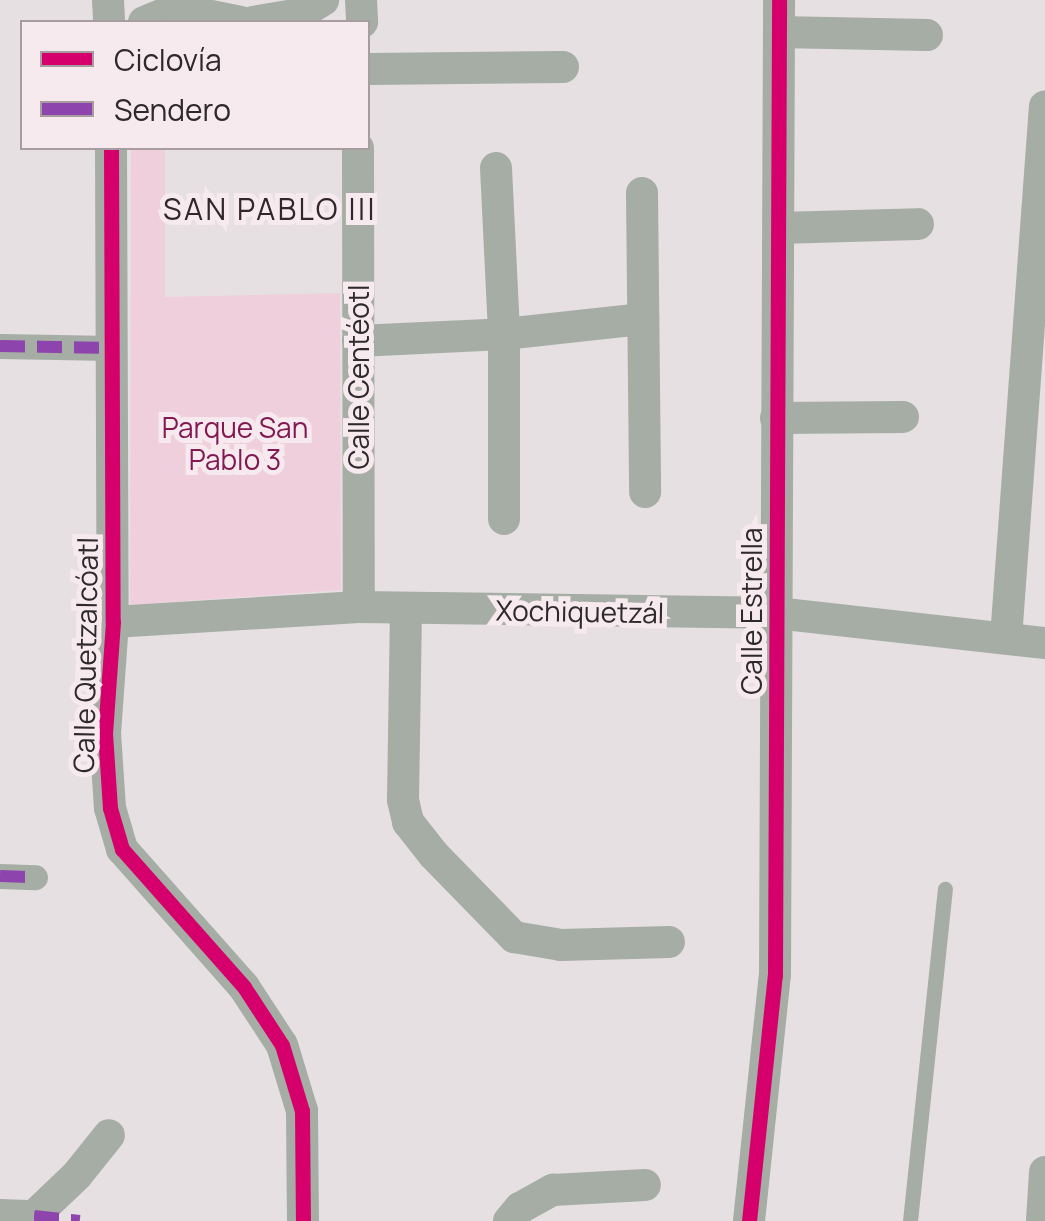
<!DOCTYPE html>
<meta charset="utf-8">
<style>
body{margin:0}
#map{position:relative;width:1045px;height:1221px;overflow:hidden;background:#e6e0e2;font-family:Manrope,sans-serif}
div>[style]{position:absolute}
.green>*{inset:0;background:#f0cfdc}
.service>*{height:15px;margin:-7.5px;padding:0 7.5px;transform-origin:7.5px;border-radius:7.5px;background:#a5ada5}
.pedestrian>*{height:25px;margin:-12.5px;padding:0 12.5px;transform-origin:12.5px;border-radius:12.5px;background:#a5ada5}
.minor>*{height:32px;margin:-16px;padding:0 16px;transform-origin:16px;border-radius:16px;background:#a5ada5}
.quiet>*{height:12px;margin-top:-6px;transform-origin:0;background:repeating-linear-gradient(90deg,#8e44ad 0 25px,transparent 0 37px)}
.cycleway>*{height:15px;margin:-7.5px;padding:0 7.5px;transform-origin:7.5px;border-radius:7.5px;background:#d6006c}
span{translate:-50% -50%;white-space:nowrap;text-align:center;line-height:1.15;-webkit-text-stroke:10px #f7eaee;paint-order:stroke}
.street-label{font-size:28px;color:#2e292b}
.park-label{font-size:28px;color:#831952}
.neighbourhood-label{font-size:30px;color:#31272b;letter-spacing:2.5px}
.legend{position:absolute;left:20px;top:20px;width:350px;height:130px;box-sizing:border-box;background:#f7eaee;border:2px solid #a79da0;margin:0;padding:12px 18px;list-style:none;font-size:30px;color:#2e292b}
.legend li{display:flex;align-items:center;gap:20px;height:50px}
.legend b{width:50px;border:2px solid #a79da0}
</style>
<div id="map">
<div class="green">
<div style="clip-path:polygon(131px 148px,165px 149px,165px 297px,340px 293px,341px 590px,130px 605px)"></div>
</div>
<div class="service">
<div style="left:910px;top:1221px;width:334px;rotate:-84deg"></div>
</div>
<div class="pedestrian">
<div style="left:0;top:346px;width:112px;rotate:1deg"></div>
<div style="left:0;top:876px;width:35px;rotate:2deg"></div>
</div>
<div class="minor">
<div style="left:108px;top:0;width:22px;rotate:87deg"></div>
<div style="left:361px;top:0;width:22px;rotate:87deg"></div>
<div style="left:144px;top:22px;width:35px;rotate:-22deg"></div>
<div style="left:177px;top:9px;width:65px;rotate:11.5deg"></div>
<div style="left:253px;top:22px;width:48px;rotate:-9.7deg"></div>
<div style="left:300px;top:14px;width:27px;rotate:-31deg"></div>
<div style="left:779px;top:32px;width:148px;rotate:1.2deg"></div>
<div style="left:368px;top:69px;width:195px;rotate:-0.6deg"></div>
<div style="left:111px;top:148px;width:474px;rotate:89.8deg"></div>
<div style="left:113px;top:622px;width:111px;rotate:94.1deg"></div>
<div style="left:105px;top:733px;width:75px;rotate:86.2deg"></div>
<div style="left:110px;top:808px;width:43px;rotate:73.7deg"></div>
<div style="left:122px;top:849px;width:184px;rotate:48.5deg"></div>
<div style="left:244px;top:987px;width:69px;rotate:56.8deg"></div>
<div style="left:282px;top:1045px;width:69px;rotate:73.1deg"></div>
<div style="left:302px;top:1111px;width:110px;rotate:89.5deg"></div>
<div style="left:358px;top:148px;width:459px;rotate:89.9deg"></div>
<div style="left:496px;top:168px;width:166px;rotate:87.2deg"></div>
<div style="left:504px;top:334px;width:185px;rotate:90deg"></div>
<div style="left:642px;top:193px;width:299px;rotate:89.4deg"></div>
<div style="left:779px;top:228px;width:139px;rotate:-1.6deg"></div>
<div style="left:358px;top:341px;width:146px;rotate:-2.7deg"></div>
<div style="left:504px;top:334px;width:140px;rotate:-6.2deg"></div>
<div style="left:776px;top:418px;width:127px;rotate:-0.5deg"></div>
<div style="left:406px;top:609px;width:191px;rotate:90.9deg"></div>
<div style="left:403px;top:800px;width:23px;rotate:77deg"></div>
<div style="left:408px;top:822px;width:42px;rotate:51.8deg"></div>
<div style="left:434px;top:855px;width:115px;rotate:45.7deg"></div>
<div style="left:514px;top:937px;width:48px;rotate:9.7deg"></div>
<div style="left:561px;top:945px;width:108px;rotate:-1.6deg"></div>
<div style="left:113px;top:622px;width:246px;rotate:-3.5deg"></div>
<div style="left:359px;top:607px;width:417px;rotate:0.8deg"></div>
<div style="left:776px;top:613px;width:271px;rotate:6.4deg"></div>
<div style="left:1006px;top:638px;width:533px;rotate:-85.81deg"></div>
<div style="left:0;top:1215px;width:34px;rotate:2deg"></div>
<div style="left:34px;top:1216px;width:59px;rotate:-43.6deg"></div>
<div style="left:77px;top:1175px;width:51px;rotate:-51.3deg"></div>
<div style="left:509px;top:1221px;width:17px;rotate:-50deg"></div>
<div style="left:520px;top:1208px;width:38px;rotate:-29deg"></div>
<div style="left:553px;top:1190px;width:92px;rotate:-3.1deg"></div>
<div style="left:749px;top:1221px;width:247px;rotate:-84deg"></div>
<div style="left:775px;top:975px;width:975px;rotate:-89.76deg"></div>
<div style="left:1042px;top:1221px;width:49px;rotate:-86.5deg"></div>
</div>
<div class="quiet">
<div style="left:0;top:346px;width:112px;rotate:1deg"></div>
<div style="left:0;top:876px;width:35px;rotate:2deg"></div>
<div style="left:34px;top:1216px;width:46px;rotate:6.2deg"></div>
</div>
<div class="cycleway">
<div style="left:111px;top:148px;width:474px;rotate:89.8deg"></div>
<div style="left:113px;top:622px;width:111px;rotate:94.1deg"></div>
<div style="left:105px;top:733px;width:75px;rotate:86.2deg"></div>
<div style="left:110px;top:808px;width:43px;rotate:73.7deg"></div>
<div style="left:122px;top:849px;width:184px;rotate:48.5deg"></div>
<div style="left:244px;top:987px;width:69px;rotate:56.8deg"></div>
<div style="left:282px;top:1045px;width:69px;rotate:73.1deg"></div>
<div style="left:302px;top:1111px;width:110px;rotate:89.5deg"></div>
<div style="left:749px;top:1221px;width:247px;rotate:-84deg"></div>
<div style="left:775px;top:975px;width:975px;rotate:-89.76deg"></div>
</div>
<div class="street-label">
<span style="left:358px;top:377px;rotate:-90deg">Calle Centéotl</span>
<span style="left:580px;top:611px;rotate:1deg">Xochiquetzál</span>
<span style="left:751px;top:611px;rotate:-90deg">Calle Estrella</span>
<span style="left:85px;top:655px;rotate:-89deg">Calle Quetzalcóatl</span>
</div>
<div class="park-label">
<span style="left:235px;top:443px">Parque San<br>Pablo 3</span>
</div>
<div class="neighbourhood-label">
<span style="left:270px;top:209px">SAN PABLO III</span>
</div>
<ul class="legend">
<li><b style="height:12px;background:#d6006c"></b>Ciclovía</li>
<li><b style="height:12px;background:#8e44ad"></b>Sendero</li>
</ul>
</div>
